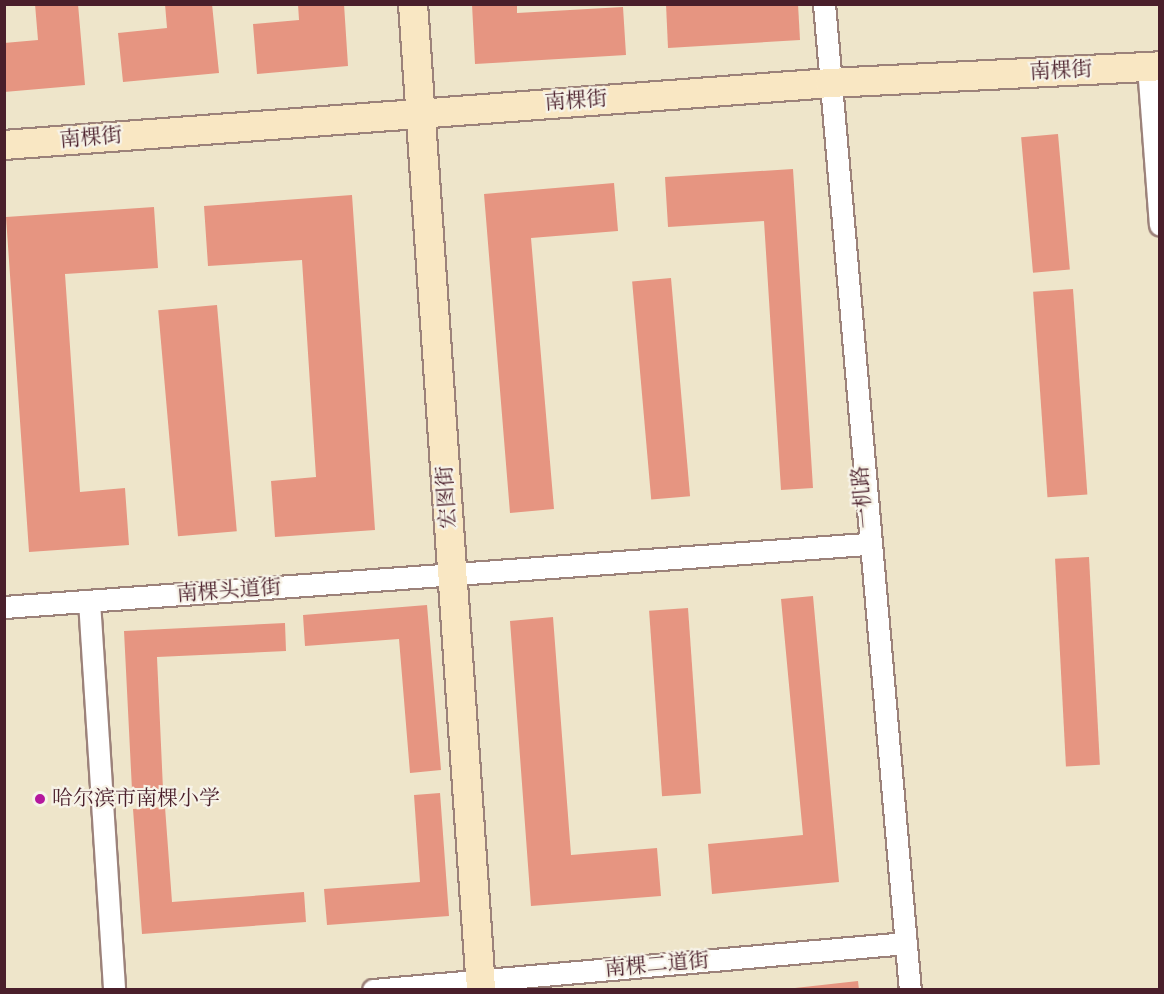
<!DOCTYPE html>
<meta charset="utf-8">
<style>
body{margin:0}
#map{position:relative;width:1164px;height:994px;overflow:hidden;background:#eee5ca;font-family:"IM FELL DW Pica","Noto Serif SC",serif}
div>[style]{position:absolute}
.building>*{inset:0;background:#e69581;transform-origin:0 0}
.roads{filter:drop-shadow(2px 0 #9c827a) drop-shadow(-2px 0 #9c827a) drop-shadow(0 2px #9c827a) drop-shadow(0 -2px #9c827a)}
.street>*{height:21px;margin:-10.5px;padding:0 10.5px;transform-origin:10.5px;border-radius:10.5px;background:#fff}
.secondary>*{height:28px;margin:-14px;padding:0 14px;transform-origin:14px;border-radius:14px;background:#f9e7c3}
.dots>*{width:16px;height:16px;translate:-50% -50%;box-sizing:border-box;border:3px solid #f7f3e8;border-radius:50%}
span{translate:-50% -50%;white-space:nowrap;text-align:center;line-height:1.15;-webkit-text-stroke:4.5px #f7f3e8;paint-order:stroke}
.street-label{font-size:21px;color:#4a1f2b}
.poi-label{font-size:21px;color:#4a1f2b}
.left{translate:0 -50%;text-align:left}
.frame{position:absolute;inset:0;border:6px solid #4a1f2b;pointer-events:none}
</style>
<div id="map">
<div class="building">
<div style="clip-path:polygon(35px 4px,78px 4px,85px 85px,4px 92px,4px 43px,38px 40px)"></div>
<div style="clip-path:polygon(165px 4px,212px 4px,219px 73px,123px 82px,118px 33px,167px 28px)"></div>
<div style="clip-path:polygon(298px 4px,344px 4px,348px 66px,257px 74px,253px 24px,299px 20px)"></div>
<div style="clip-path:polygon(472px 4px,517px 4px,517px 13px,623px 7px,626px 55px,475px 64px)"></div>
<div style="clip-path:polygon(666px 4px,798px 4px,800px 40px,668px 48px)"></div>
<div style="left:1058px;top:134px;width:136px;height:37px;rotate:85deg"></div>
<div style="clip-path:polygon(793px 169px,813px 488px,781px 490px,764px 221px,668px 227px,665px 177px)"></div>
<div style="clip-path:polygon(614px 183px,618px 231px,531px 238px,554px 509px,510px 513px,484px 194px)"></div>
<div style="clip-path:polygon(352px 195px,375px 530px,275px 537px,271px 481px,316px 477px,302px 260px,208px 266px,204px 206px)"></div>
<div style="clip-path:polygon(154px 207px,158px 268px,65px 274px,80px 492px,125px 488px,129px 545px,29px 552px,6px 217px)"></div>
<div style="left:671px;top:278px;width:219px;height:39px;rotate:85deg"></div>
<div style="left:1073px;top:289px;width:206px;height:40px;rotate:86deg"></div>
<div style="left:217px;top:305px;width:227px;height:59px;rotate:85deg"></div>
<div style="left:1089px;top:557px;width:208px;height:34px;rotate:87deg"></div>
<div style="clip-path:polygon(813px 596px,839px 882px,712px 894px,708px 844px,803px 835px,781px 599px)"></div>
<div style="clip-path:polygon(427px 605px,441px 770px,410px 773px,399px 639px,305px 646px,303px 615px)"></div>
<div style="left:688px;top:608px;width:186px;height:39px;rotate:86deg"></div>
<div style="clip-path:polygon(553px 617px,571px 855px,657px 848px,661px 896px,531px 906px,510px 621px)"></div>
<div style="clip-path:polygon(285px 623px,286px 651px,157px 657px,163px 789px,132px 790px,124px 631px)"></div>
<div style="clip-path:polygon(440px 793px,449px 916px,327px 925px,324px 889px,420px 882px,414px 795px)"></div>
<div style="clip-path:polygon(165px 807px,172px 902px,304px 892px,306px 922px,142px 934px,133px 809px)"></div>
<div style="clip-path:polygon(858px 981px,859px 990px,795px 990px,795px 988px)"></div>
</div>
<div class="roads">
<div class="street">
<div style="left:824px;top:4px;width:990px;rotate:85.02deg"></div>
<div style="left:1148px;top:66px;width:159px;rotate:85.7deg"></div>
<div style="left:89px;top:601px;width:390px;rotate:86.3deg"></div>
<div style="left:4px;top:607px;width:865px;rotate:-4.18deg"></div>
<div style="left:373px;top:990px;width:535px;rotate:-5.04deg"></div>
</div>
<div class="secondary">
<div style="left:413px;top:4px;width:988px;rotate:86.05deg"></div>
<div style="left:4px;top:145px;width:828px;rotate:-4.29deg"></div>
<div style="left:830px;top:83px;width:330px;rotate:-2.9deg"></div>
</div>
</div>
<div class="dots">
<div style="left:40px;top:799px;background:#b5179e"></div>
</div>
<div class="street-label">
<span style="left:1061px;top:71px;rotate:-3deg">南棵街</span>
<span style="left:576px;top:101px;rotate:-4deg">南棵街</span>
<span style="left:91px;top:138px;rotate:-5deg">南棵街</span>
<span style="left:447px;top:497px;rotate:-94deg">宏图街</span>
<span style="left:863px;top:497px;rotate:-95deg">一机路</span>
<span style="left:229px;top:591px;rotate:-4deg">南棵头道街</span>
<span style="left:657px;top:965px;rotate:-5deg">南棵二道街</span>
</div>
<div class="poi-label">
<span class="left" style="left:52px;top:799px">哈尔滨市南棵小学</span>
</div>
<div class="frame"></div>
</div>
